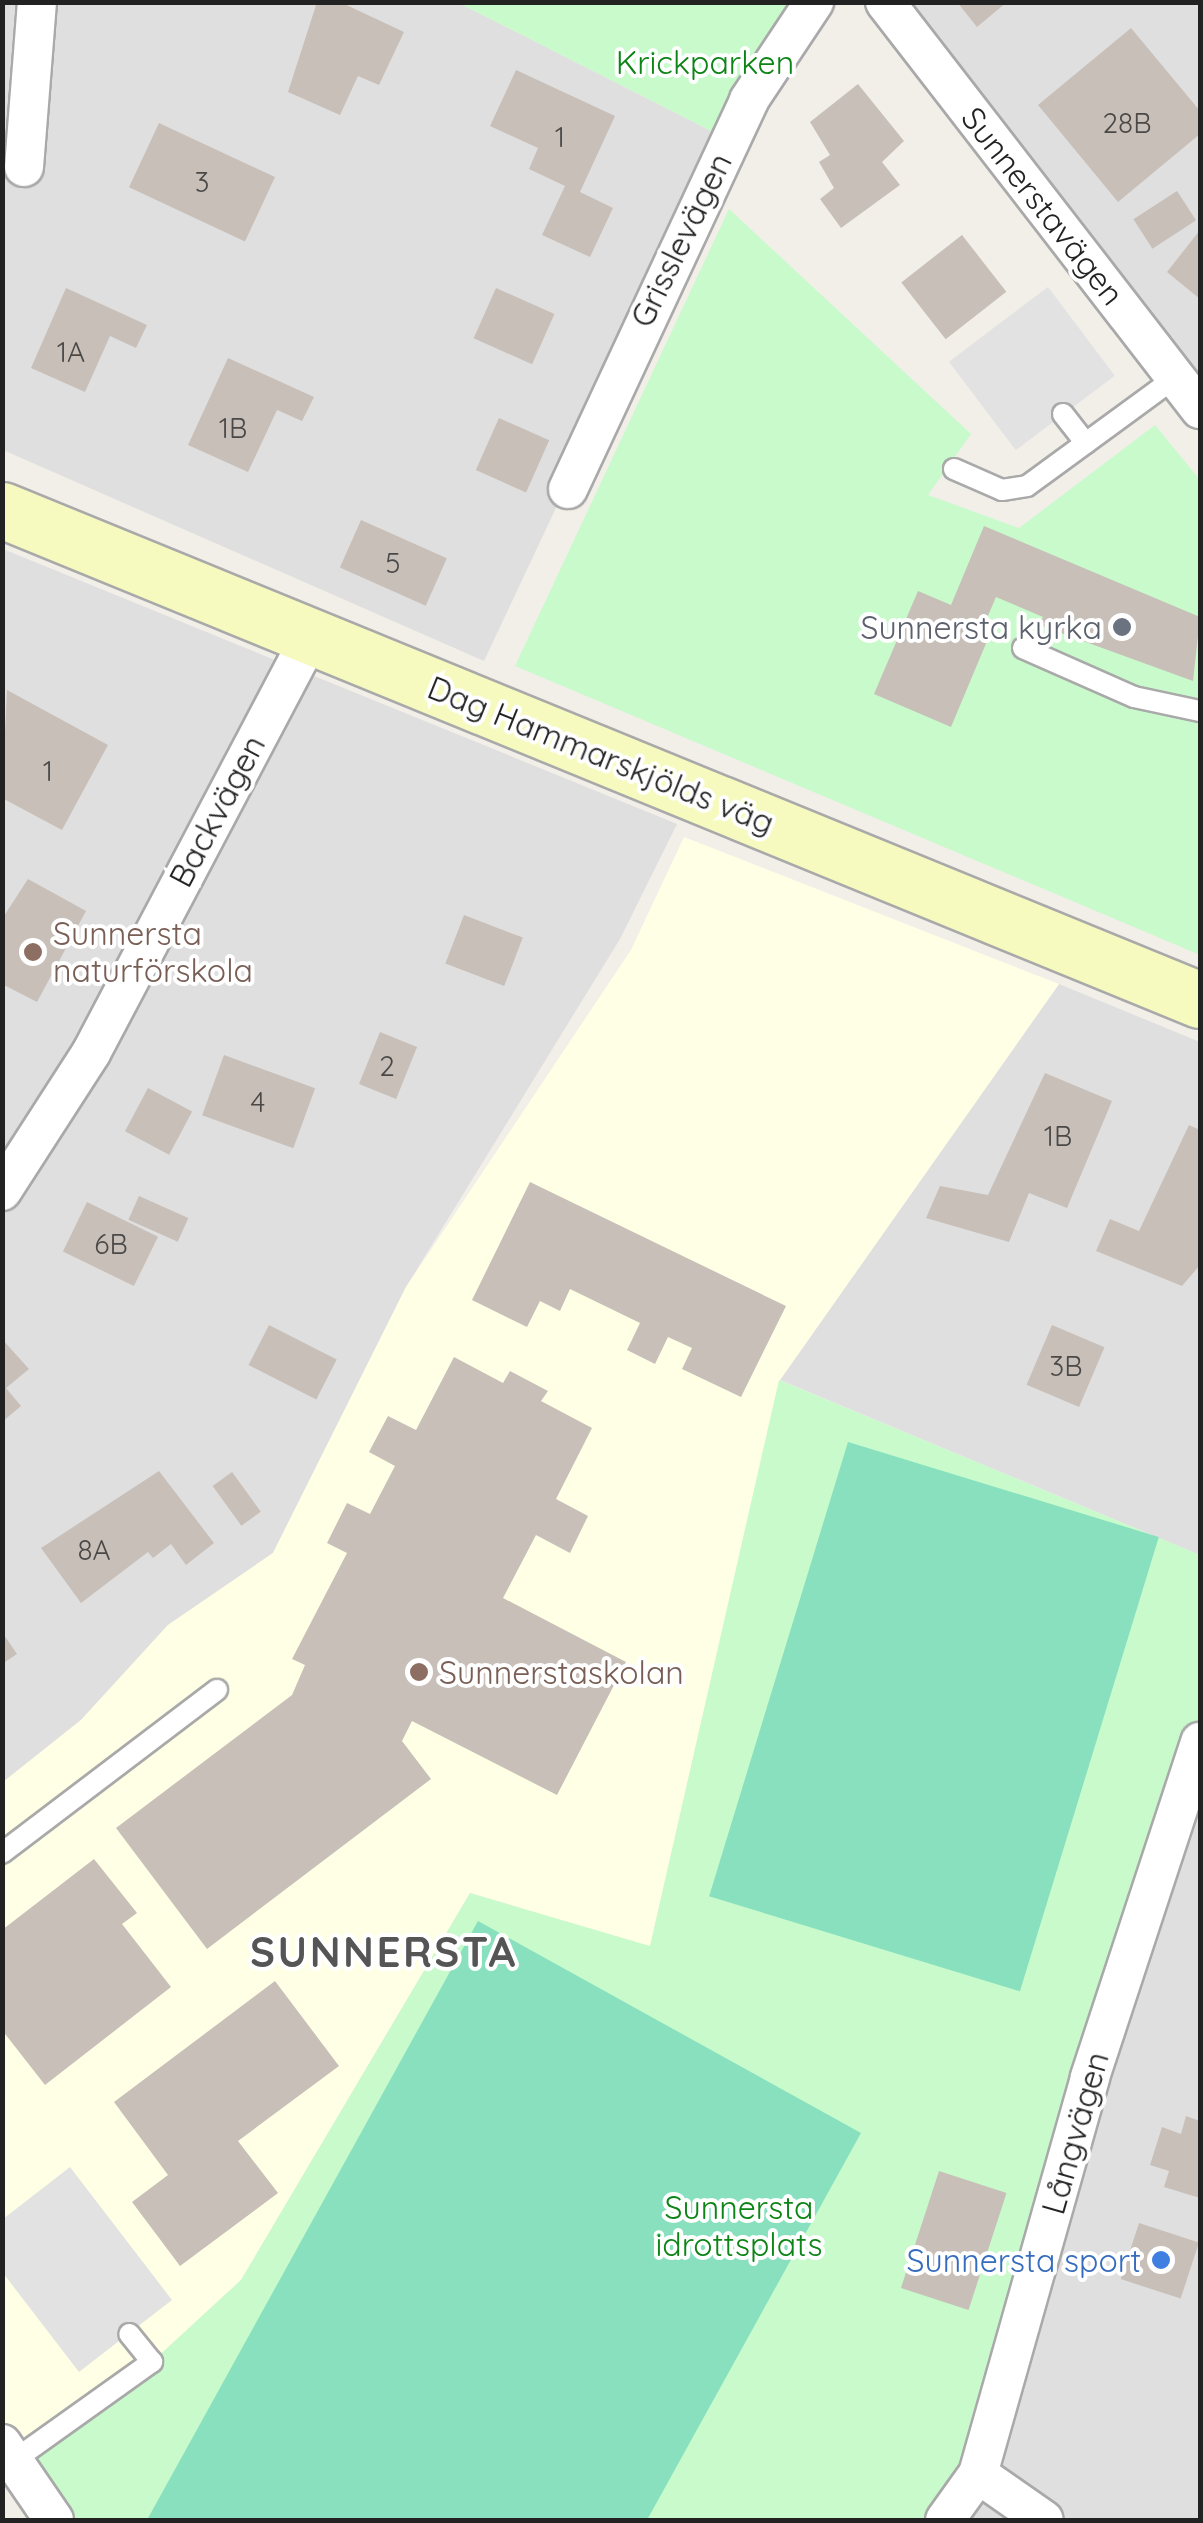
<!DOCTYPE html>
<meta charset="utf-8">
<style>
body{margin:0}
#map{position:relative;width:1203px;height:2523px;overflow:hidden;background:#f2efe9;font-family:Quicksand,sans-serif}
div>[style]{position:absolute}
.residential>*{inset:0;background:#e0dfdf}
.education>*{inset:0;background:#ffffe5}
.park>*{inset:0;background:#c8facc}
.pitch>*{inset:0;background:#88e0be;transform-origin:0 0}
.parking>*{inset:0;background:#e2e2e2;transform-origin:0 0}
.building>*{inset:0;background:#c7bfb8;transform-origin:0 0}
.roads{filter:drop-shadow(2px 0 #a9a9a9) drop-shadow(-2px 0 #a9a9a9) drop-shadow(0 2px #a9a9a9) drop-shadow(0 -2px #a9a9a9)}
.lane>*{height:20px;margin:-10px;padding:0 10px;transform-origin:10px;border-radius:10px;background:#fff}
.street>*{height:38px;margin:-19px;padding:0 19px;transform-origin:19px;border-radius:19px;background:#fff}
.secondary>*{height:55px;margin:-27.5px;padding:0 27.5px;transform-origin:27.5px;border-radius:27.5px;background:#f7fabf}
.dots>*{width:28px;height:28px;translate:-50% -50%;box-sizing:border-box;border:5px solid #fff;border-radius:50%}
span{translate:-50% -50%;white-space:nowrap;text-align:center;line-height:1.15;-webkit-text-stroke:8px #fff;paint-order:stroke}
.number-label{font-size:28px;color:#4b4948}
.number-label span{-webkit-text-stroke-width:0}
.park-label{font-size:32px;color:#0c8416}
.street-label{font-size:32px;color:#222}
.worship-label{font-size:32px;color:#5b616d}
.right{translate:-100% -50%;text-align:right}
.education-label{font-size:32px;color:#785e54}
.left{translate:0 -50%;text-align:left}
.shop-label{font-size:32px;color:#366cbe}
.district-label{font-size:42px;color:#555;font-weight:700;letter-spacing:2.5px}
.frame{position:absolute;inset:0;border:5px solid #222;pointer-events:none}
</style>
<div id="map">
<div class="residential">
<div style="clip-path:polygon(2px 3px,459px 3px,729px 140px,484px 661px,3px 450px)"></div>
<div style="clip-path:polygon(885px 3px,1200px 3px,1200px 409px)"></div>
<div style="clip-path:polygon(3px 549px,677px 824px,620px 939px,406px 1287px,273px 1553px,168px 1625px,81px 1720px,3px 1782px)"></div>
<div style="clip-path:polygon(1059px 984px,1200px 1042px,1200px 1555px,780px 1380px)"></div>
<div style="clip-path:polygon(1200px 1742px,1200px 2520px,945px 2520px)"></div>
</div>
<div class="education">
<div style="clip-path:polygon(684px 837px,1059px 984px,780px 1380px,650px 1947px,470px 1893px,241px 2280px,152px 2362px,13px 2461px,3px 2444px,3px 1782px,81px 1720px,168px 1625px,273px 1553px,406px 1287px,631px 950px)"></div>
</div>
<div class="park">
<div style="clip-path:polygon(459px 3px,814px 3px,729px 140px)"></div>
<div style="clip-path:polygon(729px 209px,971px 434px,928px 495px,1019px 528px,1155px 425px,1200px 480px,1200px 955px,515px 666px)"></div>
<div style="clip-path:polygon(779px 1380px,1200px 1555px,1200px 1742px,945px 2520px,54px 2520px,13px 2461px,152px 2362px,241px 2280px,470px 1893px,650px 1946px)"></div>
</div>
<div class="pitch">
<div style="left:848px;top:1442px;width:325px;height:475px;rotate:17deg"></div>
<div style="clip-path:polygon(478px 1921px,861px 2133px,647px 2520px,147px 2520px)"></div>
</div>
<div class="parking">
<div style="left:1048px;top:287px;width:111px;height:124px;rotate:53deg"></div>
<div style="clip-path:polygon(70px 2167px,172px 2300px,79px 2372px,3px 2273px,3px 2219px)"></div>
</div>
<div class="building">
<div style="clip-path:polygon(317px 2px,340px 2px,404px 32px,379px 85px,358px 76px,340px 115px,288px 92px)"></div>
<div style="clip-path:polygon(957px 2px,1007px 2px,977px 27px)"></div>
<div style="clip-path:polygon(1131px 28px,1200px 111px,1200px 134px,1118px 202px,1038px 105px)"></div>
<div style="clip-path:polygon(516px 70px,615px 116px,580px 192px,613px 208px,590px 257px,542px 235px,565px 186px,529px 169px,538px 148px,490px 126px)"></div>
<div style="clip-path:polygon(858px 84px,904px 141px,882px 162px,900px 185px,841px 228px,820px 199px,834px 188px,819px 162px,830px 155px,810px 122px)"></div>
<div style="left:159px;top:123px;width:128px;height:71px;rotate:25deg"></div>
<div style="left:1177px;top:191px;width:35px;height:52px;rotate:57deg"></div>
<div style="clip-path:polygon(1200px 230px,1200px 299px,1167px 272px)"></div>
<div style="left:962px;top:235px;width:72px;height:77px;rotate:52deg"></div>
<div style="clip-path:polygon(66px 288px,147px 325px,136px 348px,110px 336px,85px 392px,31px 368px)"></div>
<div style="left:496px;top:288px;width:64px;height:55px;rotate:24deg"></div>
<div style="clip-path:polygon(228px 358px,314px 397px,302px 421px,277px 410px,248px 472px,188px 445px)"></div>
<div style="left:499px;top:418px;width:55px;height:57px;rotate:24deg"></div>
<div style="left:361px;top:520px;width:94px;height:52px;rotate:24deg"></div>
<div style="clip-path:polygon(984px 526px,1200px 617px,1193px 681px,1039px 625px,1043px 617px,996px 597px,987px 618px,995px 622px,951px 727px,874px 694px,918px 591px,951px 605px)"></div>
<div style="clip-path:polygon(7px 690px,108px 745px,62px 830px,2px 798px)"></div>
<div style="clip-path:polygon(28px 879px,86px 911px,37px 1002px,2px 984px,2px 919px)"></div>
<div style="left:464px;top:915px;width:63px;height:52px;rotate:21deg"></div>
<div style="left:380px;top:1032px;width:40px;height:56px;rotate:22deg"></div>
<div style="left:224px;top:1055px;width:97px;height:64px;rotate:20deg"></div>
<div style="clip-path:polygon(1045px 1073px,1112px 1101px,1067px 1208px,1029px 1193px,1009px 1242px,926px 1218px,940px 1186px,988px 1195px)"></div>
<div style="left:148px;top:1088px;width:50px;height:49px;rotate:28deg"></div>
<div style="clip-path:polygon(1189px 1125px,1200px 1130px,1200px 1265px,1182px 1286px,1096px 1251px,1110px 1219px,1139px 1231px)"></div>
<div style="clip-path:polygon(530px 1182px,786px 1306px,741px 1397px,682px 1369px,692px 1348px,668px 1337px,655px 1364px,627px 1350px,640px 1323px,570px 1289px,560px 1311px,540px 1301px,527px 1327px,472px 1300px)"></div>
<div style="left:139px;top:1196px;width:54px;height:26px;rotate:24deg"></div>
<div style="left:87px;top:1202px;width:79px;height:55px;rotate:26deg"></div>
<div style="left:269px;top:1325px;width:76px;height:45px;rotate:27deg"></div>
<div style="left:1052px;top:1325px;width:57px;height:65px;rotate:23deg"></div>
<div style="clip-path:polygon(2px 1339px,29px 1369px,6px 1388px,21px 1406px,2px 1422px)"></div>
<div style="clip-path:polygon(454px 1357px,503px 1383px,510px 1371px,548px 1391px,541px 1401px,592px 1428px,556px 1499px,588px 1516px,570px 1553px,536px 1535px,503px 1598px,626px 1662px,557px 1795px,412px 1721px,402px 1741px,431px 1779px,207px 1949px,116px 1828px,292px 1695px,305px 1665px,292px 1659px,347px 1553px,327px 1543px,347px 1503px,370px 1514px,395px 1466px,369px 1452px,388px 1416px,416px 1430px)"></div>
<div style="clip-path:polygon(159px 1471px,214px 1543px,186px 1565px,171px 1544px,153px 1558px,148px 1552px,81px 1603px,41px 1548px)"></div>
<div style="left:232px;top:1472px;width:49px;height:24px;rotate:54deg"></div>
<div style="clip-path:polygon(2px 1632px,17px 1654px,2px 1664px)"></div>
<div style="clip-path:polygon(94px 1859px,137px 1913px,122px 1924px,171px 1987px,45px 2085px,2px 2030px,2px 1930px)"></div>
<div style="clip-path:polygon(275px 1981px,339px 2066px,238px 2141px,278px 2193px,180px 2266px,132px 2202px,168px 2175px,114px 2102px)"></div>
<div style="clip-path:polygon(1186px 2116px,1200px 2121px,1200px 2198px,1164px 2187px,1169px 2171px,1150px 2165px,1162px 2127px,1181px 2134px)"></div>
<div style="left:939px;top:2171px;width:71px;height:123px;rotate:18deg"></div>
<div style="left:1139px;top:2223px;width:63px;height:59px;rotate:18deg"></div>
</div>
<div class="roads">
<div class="lane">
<div style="left:1063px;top:414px;width:37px;rotate:52deg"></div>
<div style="left:954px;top:469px;width:52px;rotate:23.6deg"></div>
<div style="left:1002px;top:490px;width:25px;rotate:-9deg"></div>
<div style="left:1027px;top:486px;width:185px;rotate:-36.2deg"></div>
<div style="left:1023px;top:648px;width:121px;rotate:23.8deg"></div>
<div style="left:1134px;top:697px;width:67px;rotate:12deg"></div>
<div style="left:2px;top:1853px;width:270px;rotate:-37.2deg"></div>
<div style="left:13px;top:2461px;width:171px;rotate:-35.5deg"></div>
<div style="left:152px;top:2362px;width:36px;rotate:-129deg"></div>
</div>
<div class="street">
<div style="left:885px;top:2px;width:515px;rotate:52.26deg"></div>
<div style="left:24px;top:167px;width:166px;rotate:-85.5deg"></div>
<div style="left:568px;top:489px;width:429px;rotate:-65deg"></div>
<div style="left:749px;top:100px;width:118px;rotate:-56.4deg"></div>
<div style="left:2px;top:1191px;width:164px;rotate:-57.2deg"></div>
<div style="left:91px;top:1053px;width:469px;rotate:-62.2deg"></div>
<div style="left:2px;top:2444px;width:92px;rotate:55.6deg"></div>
<div style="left:978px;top:2474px;width:80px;rotate:34.9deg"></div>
<div style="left:945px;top:2520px;width:57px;rotate:-54.3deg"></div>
<div style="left:978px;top:2474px;width:412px;rotate:-74.2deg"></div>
<div style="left:1090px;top:2077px;width:353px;rotate:-71.8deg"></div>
</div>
<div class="secondary">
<div style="left:2px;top:510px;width:1294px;rotate:22.25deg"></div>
</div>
</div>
<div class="dots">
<div style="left:1122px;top:627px;background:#6b7280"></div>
<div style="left:33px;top:952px;background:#8d6e63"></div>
<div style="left:419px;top:1672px;background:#8d6e63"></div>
<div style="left:1161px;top:2260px;background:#3f7fe0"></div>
</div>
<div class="number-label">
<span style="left:1127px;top:123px">28B</span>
<span style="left:560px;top:137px">1</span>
<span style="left:202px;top:182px">3</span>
<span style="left:71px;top:352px">1A</span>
<span style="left:233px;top:428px">1B</span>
<span style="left:393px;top:563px">5</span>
<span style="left:48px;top:771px">1</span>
<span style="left:387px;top:1066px">2</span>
<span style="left:258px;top:1102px">4</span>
<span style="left:1058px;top:1136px">1B</span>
<span style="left:111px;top:1244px">6B</span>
<span style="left:1066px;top:1366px">3B</span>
<span style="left:94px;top:1550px">8A</span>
</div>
<div class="park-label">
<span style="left:705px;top:62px">Krickparken</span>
<span style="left:739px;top:2226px">Sunnersta<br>idrottsplats</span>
</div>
<div class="street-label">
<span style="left:1043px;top:206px;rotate:52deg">Sunnerstavägen</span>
<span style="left:681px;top:240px;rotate:-64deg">Grisslevägen</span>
<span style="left:601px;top:755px;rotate:22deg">Dag Hammarskjölds väg</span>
<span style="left:217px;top:811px;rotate:-62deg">Backvägen</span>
<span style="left:1075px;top:2133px;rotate:-74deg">Långvägen</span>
</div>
<div class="worship-label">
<span class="right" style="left:1102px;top:627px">Sunnersta kyrka</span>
</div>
<div class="education-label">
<span class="left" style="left:53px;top:952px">Sunnersta<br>naturförskola</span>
<span class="left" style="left:439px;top:1672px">Sunnerstaskolan</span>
</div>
<div class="shop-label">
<span class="right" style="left:1141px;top:2260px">Sunnersta sport</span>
</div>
<div class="district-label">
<span style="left:384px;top:1952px">SUNNERSTA</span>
</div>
<div class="frame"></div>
</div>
